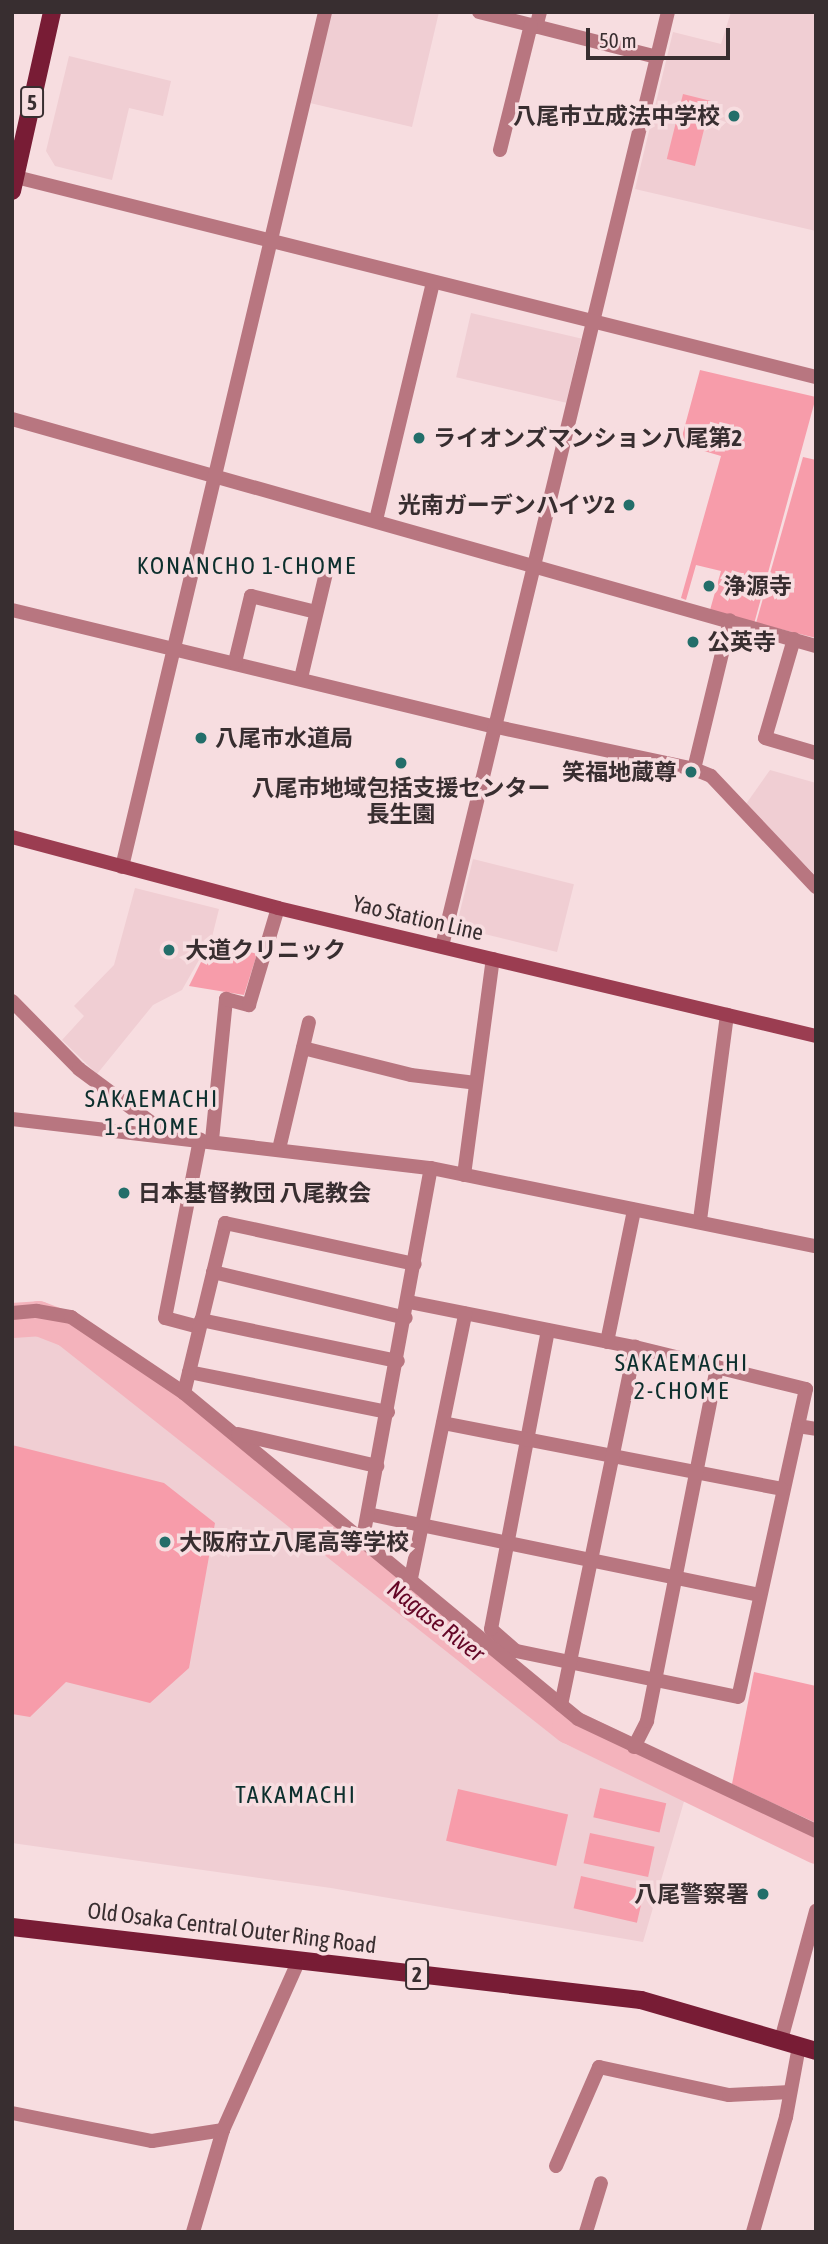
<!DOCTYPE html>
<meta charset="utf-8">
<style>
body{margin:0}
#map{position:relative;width:828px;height:2244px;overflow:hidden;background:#f7dde0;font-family:"Asap Condensed","Noto Sans JP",sans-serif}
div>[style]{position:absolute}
.built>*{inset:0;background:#f0ced3;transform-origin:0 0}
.green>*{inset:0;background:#f79caa;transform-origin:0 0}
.river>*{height:35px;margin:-17.5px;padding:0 17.5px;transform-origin:17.5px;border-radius:17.5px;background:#f4b3bc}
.minor>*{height:14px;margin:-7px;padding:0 7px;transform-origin:7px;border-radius:7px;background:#b87680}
.tertiary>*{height:14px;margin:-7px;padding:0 7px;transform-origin:7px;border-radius:7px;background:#b87680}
.secondary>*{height:14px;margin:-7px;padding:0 7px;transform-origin:7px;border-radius:7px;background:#9b3d51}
.primary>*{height:18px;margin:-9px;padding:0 9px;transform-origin:9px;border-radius:9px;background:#781c35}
.dots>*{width:19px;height:19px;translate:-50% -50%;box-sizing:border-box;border:4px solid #f7dde0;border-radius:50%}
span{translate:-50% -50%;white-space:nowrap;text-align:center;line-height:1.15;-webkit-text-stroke:7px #f7dde0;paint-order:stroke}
.shield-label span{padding:2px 5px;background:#f7dde0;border:2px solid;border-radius:5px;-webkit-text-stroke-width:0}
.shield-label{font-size:21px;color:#382e30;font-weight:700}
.poi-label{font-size:23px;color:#382e30;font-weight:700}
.right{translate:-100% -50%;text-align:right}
.left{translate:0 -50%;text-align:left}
.street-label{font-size:23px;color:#382e30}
.neighbourhood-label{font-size:24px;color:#0c2f2d;letter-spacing:2px}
.water-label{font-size:24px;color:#640626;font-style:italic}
.frame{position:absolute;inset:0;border:14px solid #382e30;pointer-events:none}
.scale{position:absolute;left:586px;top:28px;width:144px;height:32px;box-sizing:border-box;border:4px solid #382e30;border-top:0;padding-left:9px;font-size:21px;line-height:24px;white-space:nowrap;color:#382e30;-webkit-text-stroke:5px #f7dde0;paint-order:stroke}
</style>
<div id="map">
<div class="built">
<div style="clip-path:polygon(331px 12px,439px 12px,412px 127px,310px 103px)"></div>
<div style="clip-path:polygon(731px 12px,816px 12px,816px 231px,635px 189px,673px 32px,721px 44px)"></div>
<div style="clip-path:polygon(69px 56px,171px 81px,163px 116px,129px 108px,112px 180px,55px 166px,46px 151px)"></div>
<div style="left:471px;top:313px;width:113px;height:66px;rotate:13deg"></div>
<div style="clip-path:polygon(770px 770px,816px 783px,816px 876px,746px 804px)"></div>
<div style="left:473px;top:859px;width:104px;height:70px;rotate:14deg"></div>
<div style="clip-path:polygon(135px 888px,219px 909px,212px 937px,182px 990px,153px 1005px,97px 1074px,62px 1040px,84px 1016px,74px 1006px,114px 965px)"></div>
<div style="clip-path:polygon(18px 1330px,70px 1341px,565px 1744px,685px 1798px,643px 1942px,331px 1888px,12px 1843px,12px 1331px)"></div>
</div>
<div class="green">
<div style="left:683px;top:94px;width:29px;height:67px;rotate:14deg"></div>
<div style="clip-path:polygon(700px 370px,816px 397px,754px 624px,710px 610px,721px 571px,696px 565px,686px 600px,681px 598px,721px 456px,680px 444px)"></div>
<div style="clip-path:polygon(803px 457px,816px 460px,816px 638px,756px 623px)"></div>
<div style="clip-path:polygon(212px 940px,257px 954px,244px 995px,189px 986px)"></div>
<div style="clip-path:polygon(12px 1445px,164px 1483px,215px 1523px,189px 1668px,150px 1703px,66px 1682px,30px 1717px,12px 1714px)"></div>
<div style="clip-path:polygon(754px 1672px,816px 1686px,816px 1823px,732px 1784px)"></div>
<div style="left:600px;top:1788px;width:68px;height:30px;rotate:13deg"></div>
<div style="left:458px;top:1789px;width:113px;height:53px;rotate:13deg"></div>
<div style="left:590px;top:1833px;width:66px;height:31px;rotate:12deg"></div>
<div style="left:581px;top:1876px;width:65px;height:33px;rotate:13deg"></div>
</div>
<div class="river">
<div style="left:12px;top:1320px;width:26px;rotate:-4deg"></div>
<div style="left:38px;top:1318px;width:31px;rotate:21deg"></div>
<div style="left:67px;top:1329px;width:640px;rotate:38.34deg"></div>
<div style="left:569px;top:1726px;width:275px;rotate:25.9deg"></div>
</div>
<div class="minor">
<div style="left:479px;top:12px;width:184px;rotate:14.2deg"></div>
<div style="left:536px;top:27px;width:16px;rotate:-75deg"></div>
<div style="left:500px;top:150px;width:129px;rotate:-76.1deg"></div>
<div style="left:12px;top:419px;width:835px;rotate:15.77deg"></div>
<div style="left:376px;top:520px;width:244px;rotate:-76.5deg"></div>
<div style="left:12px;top:610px;width:499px;rotate:13.6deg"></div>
<div style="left:497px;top:727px;width:201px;rotate:12deg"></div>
<div style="left:694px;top:769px;width:18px;rotate:22deg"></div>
<div style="left:711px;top:776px;width:153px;rotate:46.6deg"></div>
<div style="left:794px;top:639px;width:103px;rotate:106.3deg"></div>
<div style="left:765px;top:738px;width:53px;rotate:16.4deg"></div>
<div style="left:235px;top:662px;width:68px;rotate:-76.4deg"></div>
<div style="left:251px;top:596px;width:67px;rotate:13.8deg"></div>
<div style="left:301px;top:678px;width:108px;rotate:-76.6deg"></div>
<div style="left:694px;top:769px;width:153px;rotate:-76.4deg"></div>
<div style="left:122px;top:867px;width:879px;rotate:-76.64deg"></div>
<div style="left:442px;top:946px;width:961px;rotate:-76.4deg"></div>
<div style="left:12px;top:1001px;width:95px;rotate:45.4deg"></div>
<div style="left:79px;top:1069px;width:106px;rotate:36.5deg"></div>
<div style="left:303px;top:1048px;width:111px;rotate:14deg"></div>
<div style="left:411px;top:1075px;width:65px;rotate:7deg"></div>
<div style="left:12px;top:1119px;width:422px;rotate:6.7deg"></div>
<div style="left:431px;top:1168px;width:393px;rotate:11.5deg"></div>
<div style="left:212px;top:1140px;width:142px;rotate:-84.3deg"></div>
<div style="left:226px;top:999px;width:24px;rotate:15deg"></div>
<div style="left:249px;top:1005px;width:101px;rotate:-73.4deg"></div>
<div style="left:279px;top:1149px;width:130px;rotate:-76.7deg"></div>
<div style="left:464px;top:1175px;width:218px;rotate:-82.4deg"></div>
<div style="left:700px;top:1220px;width:207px;rotate:-82.5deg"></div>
<div style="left:213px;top:1272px;width:198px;rotate:13.4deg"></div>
<div style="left:409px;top:1302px;width:230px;rotate:11.3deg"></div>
<div style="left:635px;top:1347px;width:176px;rotate:13.8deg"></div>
<div style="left:806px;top:1389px;width:315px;rotate:102.4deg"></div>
<div style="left:738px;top:1697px;width:227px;rotate:-168.3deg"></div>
<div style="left:516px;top:1651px;width:33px;rotate:-139deg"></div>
<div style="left:491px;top:1629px;width:304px;rotate:-79.2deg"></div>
<div style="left:12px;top:1313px;width:25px;rotate:-5deg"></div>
<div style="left:37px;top:1311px;width:35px;rotate:10deg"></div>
<div style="left:71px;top:1317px;width:136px;rotate:33.9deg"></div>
<div style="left:184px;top:1393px;width:511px;rotate:39.6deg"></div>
<div style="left:578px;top:1719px;width:263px;rotate:25.2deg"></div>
<div style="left:201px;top:1320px;width:201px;rotate:11.8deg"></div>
<div style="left:199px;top:1327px;width:35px;rotate:-165deg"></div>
<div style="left:165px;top:1318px;width:182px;rotate:-78.9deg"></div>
<div style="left:607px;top:1342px;width:135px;rotate:-78.4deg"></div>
<div style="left:189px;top:1372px;width:203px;rotate:11.4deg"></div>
<div style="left:184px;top:1393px;width:175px;rotate:-76.4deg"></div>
<div style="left:225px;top:1223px;width:194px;rotate:12.2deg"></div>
<div style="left:443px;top:1423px;width:344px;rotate:11deg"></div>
<div style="left:798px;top:1426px;width:18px;rotate:9deg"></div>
<div style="left:238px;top:1434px;width:143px;rotate:13deg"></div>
<div style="left:368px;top:1514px;width:398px;rotate:11.7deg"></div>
<div style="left:362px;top:1543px;width:381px;rotate:-79.6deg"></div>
<div style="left:410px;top:1583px;width:275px;rotate:-78.4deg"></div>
<div style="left:561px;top:1705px;width:366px;rotate:-78.3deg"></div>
<div style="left:634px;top:1747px;width:29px;rotate:-63deg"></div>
<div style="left:647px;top:1721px;width:361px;rotate:-78.8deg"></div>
<div style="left:12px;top:2113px;width:143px;rotate:11.3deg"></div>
<div style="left:152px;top:2141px;width:72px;rotate:-8.8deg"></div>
<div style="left:556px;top:2166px;width:108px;rotate:-66.5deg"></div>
<div style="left:599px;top:2067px;width:133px;rotate:12.2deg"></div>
<div style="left:729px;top:2095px;width:61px;rotate:-2.8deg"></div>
<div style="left:193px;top:2232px;width:106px;rotate:-73.6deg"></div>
<div style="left:223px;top:2130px;width:186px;rotate:-65.9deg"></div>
<div style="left:586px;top:2232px;width:51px;rotate:-73deg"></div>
<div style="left:753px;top:2232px;width:120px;rotate:-74deg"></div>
<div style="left:786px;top:2117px;width:72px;rotate:-79.6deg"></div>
</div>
<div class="tertiary">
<div style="left:12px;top:176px;width:829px;rotate:14.04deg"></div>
<div style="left:781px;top:2040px;width:134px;rotate:-74.8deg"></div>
</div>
<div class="secondary">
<div style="left:12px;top:837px;width:275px;rotate:14.9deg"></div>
<div style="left:278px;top:908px;width:553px;rotate:13.38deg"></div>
</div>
<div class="primary">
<div style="left:12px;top:191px;width:183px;rotate:-77.4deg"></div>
<div style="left:12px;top:1927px;width:633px;rotate:6.62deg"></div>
<div style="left:641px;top:2000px;width:182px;rotate:16.2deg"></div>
</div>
<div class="dots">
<div style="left:734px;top:116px;background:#236e6a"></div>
<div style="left:419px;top:438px;background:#236e6a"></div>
<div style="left:629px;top:505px;background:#236e6a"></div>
<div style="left:709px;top:586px;background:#236e6a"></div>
<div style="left:693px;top:642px;background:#236e6a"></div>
<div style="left:201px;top:738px;background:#236e6a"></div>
<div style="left:401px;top:763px;background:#236e6a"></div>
<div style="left:691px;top:772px;background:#236e6a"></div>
<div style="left:169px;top:950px;background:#236e6a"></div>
<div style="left:124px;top:1193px;background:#236e6a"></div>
<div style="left:165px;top:1542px;background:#236e6a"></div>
<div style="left:763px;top:1894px;background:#236e6a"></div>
</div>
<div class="shield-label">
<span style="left:32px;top:102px">5</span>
<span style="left:417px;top:1974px">2</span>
</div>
<div class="poi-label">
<span class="right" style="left:720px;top:116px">八尾市立成法中学校</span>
<span class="left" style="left:433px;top:438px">ライオンズマンション八尾第2</span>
<span class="right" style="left:615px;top:505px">光南ガーデンハイツ2</span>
<span class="left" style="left:723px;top:586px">浄源寺</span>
<span class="left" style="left:707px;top:642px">公英寺</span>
<span class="left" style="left:215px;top:738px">八尾市水道局</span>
<span class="right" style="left:677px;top:772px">笑福地蔵尊</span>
<span style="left:401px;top:801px">八尾市地域包括支援センター<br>長生園</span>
<span class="left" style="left:185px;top:950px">大道クリニック</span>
<span class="left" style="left:138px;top:1193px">日本基督教団 八尾教会</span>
<span class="left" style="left:179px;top:1542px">大阪府立八尾高等学校</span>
<span class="right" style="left:749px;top:1894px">八尾警察署</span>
</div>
<div class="street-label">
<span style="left:418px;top:918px;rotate:13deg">Yao Station Line</span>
<span style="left:232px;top:1928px;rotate:7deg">Old Osaka Central Outer Ring Road</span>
</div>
<div class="neighbourhood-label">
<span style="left:247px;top:566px">KONANCHO 1-CHOME</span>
<span style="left:152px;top:1113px">SAKAEMACHI<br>1-CHOME</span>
<span style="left:682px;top:1377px">SAKAEMACHI<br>2-CHOME</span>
<span style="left:296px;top:1795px">TAKAMACHI</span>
</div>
<div class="water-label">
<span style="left:436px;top:1621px;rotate:38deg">Nagase River</span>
</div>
<div class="frame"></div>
<div class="scale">50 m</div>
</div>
